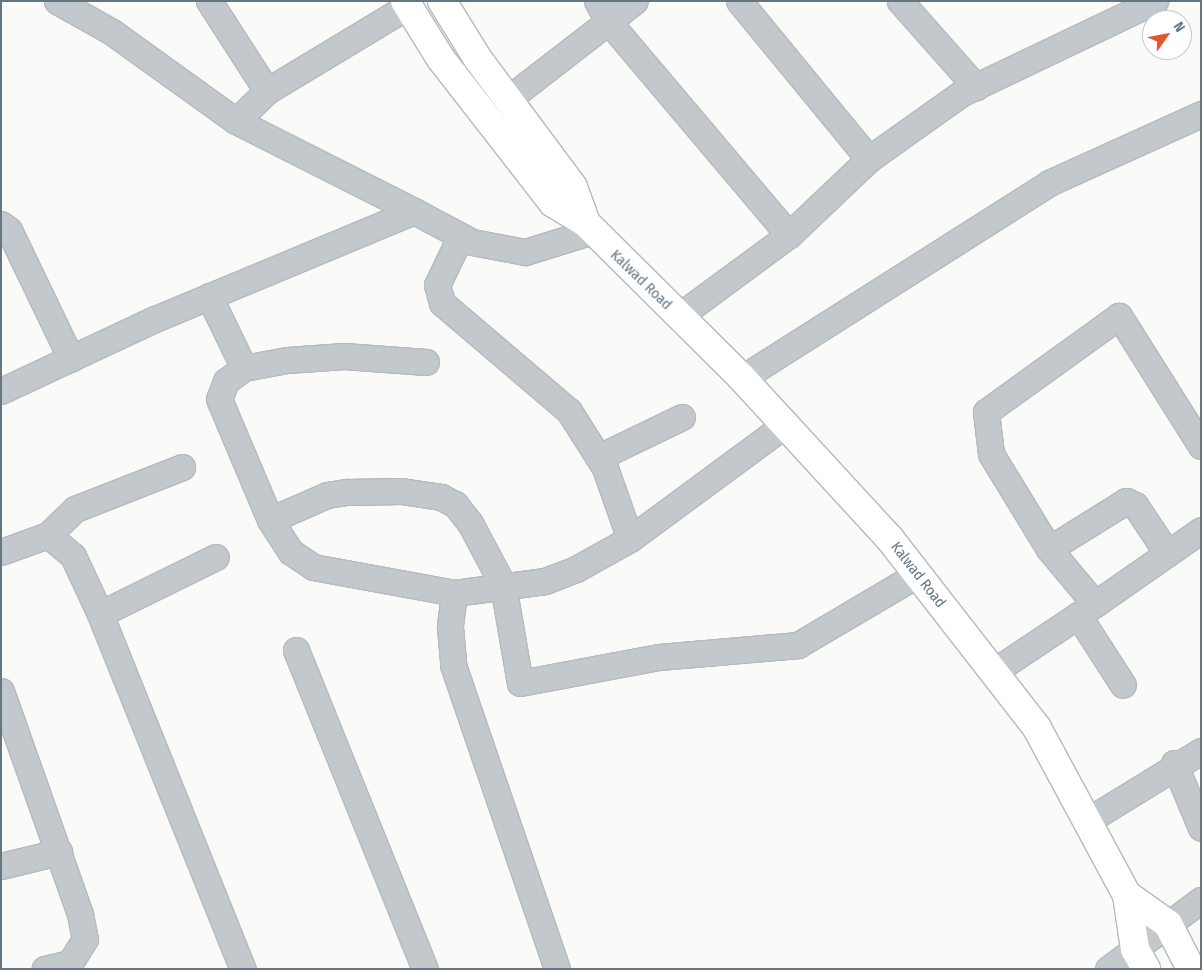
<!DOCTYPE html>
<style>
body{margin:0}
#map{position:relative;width:1202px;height:970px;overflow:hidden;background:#fafaf8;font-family:"Fira Sans Condensed",sans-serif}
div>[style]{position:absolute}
.roads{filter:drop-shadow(1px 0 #b5babe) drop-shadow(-1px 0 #b5babe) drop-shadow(0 1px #b5babe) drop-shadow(0 -1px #b5babe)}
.street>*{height:25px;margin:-12.5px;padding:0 12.5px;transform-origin:12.5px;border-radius:12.5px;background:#c3c8cc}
.primary>*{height:28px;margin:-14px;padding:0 14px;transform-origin:14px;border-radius:14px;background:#fff}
span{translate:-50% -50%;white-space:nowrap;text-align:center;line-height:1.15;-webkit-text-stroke:5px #fff;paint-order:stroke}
.street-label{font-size:15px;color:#657683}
.frame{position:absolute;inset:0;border:2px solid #657683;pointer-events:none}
.north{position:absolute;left:1142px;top:10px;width:50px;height:50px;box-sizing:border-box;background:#fff;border:1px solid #c1c8cd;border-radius:50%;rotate:57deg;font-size:14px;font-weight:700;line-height:20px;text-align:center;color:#657683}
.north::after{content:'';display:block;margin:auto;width:18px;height:22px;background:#e4572e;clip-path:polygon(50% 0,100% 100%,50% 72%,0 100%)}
</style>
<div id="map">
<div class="roads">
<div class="street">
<div style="left:57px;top:1px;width:63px;rotate:29.4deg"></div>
<div style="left:112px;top:32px;width:153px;rotate:35.7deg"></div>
<div style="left:236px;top:121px;width:199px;rotate:26.8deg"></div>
<div style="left:209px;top:1px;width:107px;rotate:57.2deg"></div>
<div style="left:267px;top:91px;width:43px;rotate:135.9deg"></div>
<div style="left:597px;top:1px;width:23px;rotate:61deg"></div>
<div style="left:608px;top:21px;width:280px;rotate:49.8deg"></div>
<div style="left:739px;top:1px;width:205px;rotate:50.6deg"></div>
<div style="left:900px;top:1px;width:115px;rotate:48.5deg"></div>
<div style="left:267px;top:91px;width:165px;rotate:-31.1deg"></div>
<div style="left:508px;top:99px;width:160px;rotate:-37.7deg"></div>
<div style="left:1px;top:224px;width:10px;rotate:37deg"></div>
<div style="left:9px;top:230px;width:143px;rotate:64.3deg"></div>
<div style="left:460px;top:237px;width:53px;rotate:115.6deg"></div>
<div style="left:437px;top:285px;width:19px;rotate:74deg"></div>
<div style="left:442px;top:303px;width:167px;rotate:40.4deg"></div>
<div style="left:569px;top:411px;width:67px;rotate:57.7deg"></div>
<div style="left:605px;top:468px;width:75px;rotate:70.6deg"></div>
<div style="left:209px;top:296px;width:80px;rotate:64.1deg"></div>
<div style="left:679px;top:316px;width:137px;rotate:-36.4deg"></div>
<div style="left:789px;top:235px;width:110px;rotate:-43.5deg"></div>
<div style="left:869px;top:159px;width:114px;rotate:-35.4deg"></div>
<div style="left:962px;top:93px;width:214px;rotate:-25.5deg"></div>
<div style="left:426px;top:362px;width:82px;rotate:-175.8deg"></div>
<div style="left:344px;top:356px;width:57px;rotate:176deg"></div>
<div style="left:287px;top:360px;width:44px;rotate:169.5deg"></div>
<div style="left:244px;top:368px;width:22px;rotate:144deg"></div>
<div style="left:226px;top:381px;width:19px;rotate:111deg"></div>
<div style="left:219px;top:399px;width:131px;rotate:67.1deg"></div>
<div style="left:270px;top:520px;width:38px;rotate:57deg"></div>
<div style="left:291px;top:552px;width:27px;rotate:34deg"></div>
<div style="left:313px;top:567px;width:143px;rotate:10.4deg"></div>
<div style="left:454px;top:593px;width:92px;rotate:-7.5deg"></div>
<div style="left:545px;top:581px;width:33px;rotate:-21deg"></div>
<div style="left:576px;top:569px;width:62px;rotate:-29.1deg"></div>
<div style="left:630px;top:539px;width:194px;rotate:-36.4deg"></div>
<div style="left:742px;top:378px;width:364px;rotate:-32.4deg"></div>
<div style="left:1049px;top:183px;width:167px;rotate:-24.4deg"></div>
<div style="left:1px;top:391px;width:170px;rotate:-25.1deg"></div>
<div style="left:155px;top:319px;width:281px;rotate:-22.6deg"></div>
<div style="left:414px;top:211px;width:66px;rotate:28.1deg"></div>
<div style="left:472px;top:242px;width:54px;rotate:10.7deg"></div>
<div style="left:525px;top:252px;width:71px;rotate:-17.2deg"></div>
<div style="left:1201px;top:446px;width:154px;rotate:-122.2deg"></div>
<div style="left:1119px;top:316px;width:164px;rotate:144.2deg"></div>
<div style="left:986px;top:412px;width:42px;rotate:83.2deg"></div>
<div style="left:991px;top:454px;width:111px;rotate:58.6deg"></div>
<div style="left:1049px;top:549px;width:72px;rotate:50.1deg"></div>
<div style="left:1095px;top:604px;width:129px;rotate:-34.9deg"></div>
<div style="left:599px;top:457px;width:92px;rotate:-25.7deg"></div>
<div style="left:270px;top:520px;width:62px;rotate:-23.7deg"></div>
<div style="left:327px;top:495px;width:20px;rotate:-9deg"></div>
<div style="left:347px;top:492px;width:54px;rotate:-1.1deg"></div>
<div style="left:401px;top:491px;width:40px;rotate:8.5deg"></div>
<div style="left:441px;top:497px;width:16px;rotate:27deg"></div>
<div style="left:455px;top:504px;width:24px;rotate:52deg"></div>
<div style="left:470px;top:523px;width:70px;rotate:62deg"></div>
<div style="left:503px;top:585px;width:99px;rotate:80.2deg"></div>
<div style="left:520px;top:683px;width:141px;rotate:-10.6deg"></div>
<div style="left:659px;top:657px;width:140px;rotate:-4.9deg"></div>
<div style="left:798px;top:645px;width:139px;rotate:-30.6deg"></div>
<div style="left:48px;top:535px;width:37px;rotate:-44deg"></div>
<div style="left:75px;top:509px;width:115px;rotate:-21.4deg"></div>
<div style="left:1049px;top:549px;width:91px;rotate:-31.9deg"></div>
<div style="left:1126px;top:501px;width:10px;rotate:24deg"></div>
<div style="left:1135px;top:505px;width:58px;rotate:56.3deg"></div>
<div style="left:1px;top:552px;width:50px;rotate:-19.9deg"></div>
<div style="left:48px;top:535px;width:33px;rotate:40deg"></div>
<div style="left:73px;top:556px;width:64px;rotate:65deg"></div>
<div style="left:100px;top:614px;width:383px;rotate:68.1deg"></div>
<div style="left:454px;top:593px;width:34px;rotate:97deg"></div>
<div style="left:450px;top:627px;width:38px;rotate:85deg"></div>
<div style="left:453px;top:665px;width:321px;rotate:71.1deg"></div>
<div style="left:100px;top:614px;width:129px;rotate:-26.2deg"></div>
<div style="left:1078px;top:615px;width:83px;rotate:57.3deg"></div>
<div style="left:296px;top:650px;width:344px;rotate:68deg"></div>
<div style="left:993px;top:672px;width:123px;rotate:-33.7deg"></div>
<div style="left:1px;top:691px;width:237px;rotate:70.5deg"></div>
<div style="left:80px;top:914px;width:25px;rotate:79deg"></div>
<div style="left:85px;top:939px;width:28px;rotate:122deg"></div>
<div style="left:70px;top:963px;width:26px;rotate:167deg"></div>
<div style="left:1174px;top:763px;width:70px;rotate:67.4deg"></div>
<div style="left:1087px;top:821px;width:134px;rotate:-31.6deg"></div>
<div style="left:1px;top:866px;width:60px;rotate:-13.6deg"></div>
<div style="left:1108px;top:969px;width:116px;rotate:-36.6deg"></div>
</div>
<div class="primary">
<div style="left:405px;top:1px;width:68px;rotate:58.2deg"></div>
<div style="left:441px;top:59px;width:182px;rotate:52.1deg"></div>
<div style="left:553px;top:203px;width:39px;rotate:31deg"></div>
<div style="left:586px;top:223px;width:220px;rotate:44.8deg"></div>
<div style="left:742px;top:378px;width:219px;rotate:47.4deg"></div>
<div style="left:890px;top:539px;width:239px;rotate:52.1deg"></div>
<div style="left:1037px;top:728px;width:190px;rotate:61.7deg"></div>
<div style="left:1127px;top:895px;width:50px;rotate:35.3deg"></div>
<div style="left:1168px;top:924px;width:51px;rotate:62.9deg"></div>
<div style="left:442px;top:1px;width:68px;rotate:58.2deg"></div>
<div style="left:478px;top:59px;width:159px;rotate:53.4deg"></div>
<div style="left:573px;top:187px;width:38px;rotate:70deg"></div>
<div style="left:1127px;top:895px;width:55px;rotate:81.6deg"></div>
<div style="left:1135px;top:949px;width:23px;rotate:61deg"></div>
</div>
</div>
<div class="street-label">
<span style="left:641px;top:280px;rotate:44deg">Kalwad Road</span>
<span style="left:918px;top:575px;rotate:52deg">Kalwad Road</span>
</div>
<div class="frame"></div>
<div class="north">N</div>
</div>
